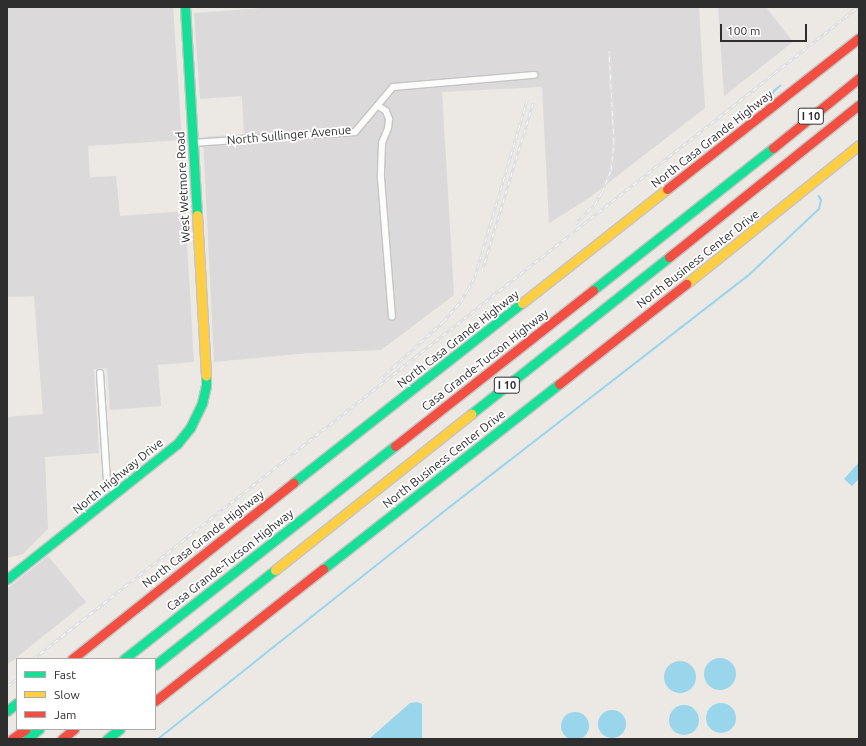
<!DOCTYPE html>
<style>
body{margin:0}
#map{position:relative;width:866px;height:746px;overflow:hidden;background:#ece8e4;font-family:Ubuntu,sans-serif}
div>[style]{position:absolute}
.industrial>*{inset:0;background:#dcd9db}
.water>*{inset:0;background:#99d6ec}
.round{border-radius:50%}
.stream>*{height:1.5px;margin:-0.75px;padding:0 0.75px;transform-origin:0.75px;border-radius:0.75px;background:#99d6ec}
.roads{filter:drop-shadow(1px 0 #c5c4c5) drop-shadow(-1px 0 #c5c4c5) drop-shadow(0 1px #c5c4c5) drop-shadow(0 -1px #c5c4c5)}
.street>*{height:6px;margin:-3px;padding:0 3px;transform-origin:3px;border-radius:3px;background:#fcfcfb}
.fast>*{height:9px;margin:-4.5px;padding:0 4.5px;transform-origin:4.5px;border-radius:4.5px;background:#16e098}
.slow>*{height:9px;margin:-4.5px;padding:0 4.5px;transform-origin:4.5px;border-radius:4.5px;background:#ffcf43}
.jam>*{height:9px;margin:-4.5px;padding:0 4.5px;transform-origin:4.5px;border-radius:4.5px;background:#f24e42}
.rail>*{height:3px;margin-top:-1.5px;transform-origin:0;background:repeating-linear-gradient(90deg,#fff 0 4.5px,#dfdfe1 0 9px);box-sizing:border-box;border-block:1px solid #dfdfe1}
span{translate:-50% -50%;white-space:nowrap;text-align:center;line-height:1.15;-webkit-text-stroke:3.5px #fff;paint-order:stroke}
.shield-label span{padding:1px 3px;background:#fff;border:1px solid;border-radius:3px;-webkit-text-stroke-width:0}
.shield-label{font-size:11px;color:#2e2e2e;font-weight:700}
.street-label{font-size:12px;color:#2e2e2e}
.frame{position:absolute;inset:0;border:8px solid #2e2e2e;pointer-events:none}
.legend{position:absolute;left:16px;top:658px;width:140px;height:72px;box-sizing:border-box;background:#fff;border:1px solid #ababab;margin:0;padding:5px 7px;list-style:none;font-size:12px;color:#2e2e2e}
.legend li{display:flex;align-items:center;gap:8px;height:20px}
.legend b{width:20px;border:1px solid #ababab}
.scale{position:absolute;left:720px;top:24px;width:87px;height:18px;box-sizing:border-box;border:2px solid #2e2e2e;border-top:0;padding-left:5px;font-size:12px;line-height:14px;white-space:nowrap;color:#2e2e2e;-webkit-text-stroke:3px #fff;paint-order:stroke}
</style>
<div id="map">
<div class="industrial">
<div style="clip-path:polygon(7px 7px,173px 7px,182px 140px,88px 146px,90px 177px,116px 176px,120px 216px,185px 211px,194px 362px,158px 365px,161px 406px,110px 410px,107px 368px,94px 369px,99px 453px,45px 457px,48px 529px,23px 554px,7px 558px,7px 417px,43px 414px,34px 296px,7px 297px)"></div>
<div style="clip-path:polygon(275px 7px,699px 7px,705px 108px,589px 198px,549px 223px,542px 87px,442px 92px,454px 295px,381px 350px,310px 353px,214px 362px,203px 137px,244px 134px,242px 96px,200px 99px,194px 13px)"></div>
<div style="clip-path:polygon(718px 7px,766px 7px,793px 42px,724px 96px)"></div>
<div style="clip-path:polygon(48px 556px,86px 602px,7px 665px,7px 589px)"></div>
</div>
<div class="water">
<div style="clip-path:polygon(859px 462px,859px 479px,852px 486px,844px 479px)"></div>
<div class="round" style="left:704px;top:658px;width:32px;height:32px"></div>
<div class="round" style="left:664px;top:661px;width:32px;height:32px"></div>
<div style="clip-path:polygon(417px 702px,422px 704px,422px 739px,369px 739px,410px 703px)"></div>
<div class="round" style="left:706px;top:703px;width:30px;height:30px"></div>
<div class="round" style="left:669px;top:705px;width:30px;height:30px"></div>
<div class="round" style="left:598px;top:710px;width:28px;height:28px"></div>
<div class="round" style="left:561px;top:712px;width:28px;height:28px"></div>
</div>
<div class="stream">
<div style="left:771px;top:100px;width:3px;rotate:-90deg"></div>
<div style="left:771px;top:97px;width:7px;rotate:-63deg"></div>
<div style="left:774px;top:91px;width:8px;rotate:-40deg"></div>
<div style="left:158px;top:739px;width:363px;rotate:-38.5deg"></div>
<div style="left:442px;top:513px;width:390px;rotate:-37.8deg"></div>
<div style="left:750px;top:274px;width:95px;rotate:-43.3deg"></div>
<div style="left:819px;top:209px;width:9px;rotate:-77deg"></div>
<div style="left:821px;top:200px;width:4px;rotate:-124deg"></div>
</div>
<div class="roads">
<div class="street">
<div style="left:378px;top:106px;width:9px;rotate:32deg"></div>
<div style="left:386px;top:111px;width:9px;rotate:69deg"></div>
<div style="left:389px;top:119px;width:9px;rotate:96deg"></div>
<div style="left:388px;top:128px;width:16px;rotate:112deg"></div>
<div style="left:382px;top:143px;width:35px;rotate:92deg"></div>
<div style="left:381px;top:178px;width:139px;rotate:85.5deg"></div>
<div style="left:192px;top:143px;width:163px;rotate:-3.9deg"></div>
<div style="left:355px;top:132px;width:59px;rotate:-49.8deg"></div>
<div style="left:393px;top:87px;width:142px;rotate:-4.9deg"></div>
<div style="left:100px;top:373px;width:107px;rotate:86.3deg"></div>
<div style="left:107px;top:480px;width:15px;rotate:58deg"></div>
</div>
<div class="fast">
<div style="left:185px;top:7px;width:208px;rotate:86.7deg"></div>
<div style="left:593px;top:290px;width:229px;rotate:-38.3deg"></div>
<div style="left:471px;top:414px;width:253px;rotate:-38.4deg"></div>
<div style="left:293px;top:483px;width:291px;rotate:-38.2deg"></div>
<div style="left:323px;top:569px;width:300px;rotate:-38.1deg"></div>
<div style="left:7px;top:579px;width:217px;rotate:-38.5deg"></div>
<div style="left:177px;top:444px;width:21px;rotate:-51deg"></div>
<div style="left:190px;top:428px;width:28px;rotate:-64deg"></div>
<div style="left:202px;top:403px;width:18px;rotate:-77deg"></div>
<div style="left:206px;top:385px;width:9px;rotate:-90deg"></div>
<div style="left:124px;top:659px;width:345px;rotate:-38.2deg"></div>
<div style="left:155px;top:665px;width:153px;rotate:-38.4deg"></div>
<div style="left:7px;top:711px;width:13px;rotate:-39deg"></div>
<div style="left:27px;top:739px;width:16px;rotate:-40deg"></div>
<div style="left:107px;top:739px;width:16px;rotate:-38deg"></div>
</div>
<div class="slow">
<div style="left:197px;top:215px;width:161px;rotate:86.8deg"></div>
<div style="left:686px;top:284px;width:222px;rotate:-38.8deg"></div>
<div style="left:522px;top:303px;width:184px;rotate:-38.2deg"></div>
<div style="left:275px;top:570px;width:251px;rotate:-38.5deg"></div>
</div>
<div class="jam">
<div style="left:773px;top:148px;width:111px;rotate:-39.1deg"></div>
<div style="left:667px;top:189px;width:244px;rotate:-38.2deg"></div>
<div style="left:669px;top:257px;width:243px;rotate:-38.7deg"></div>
<div style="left:559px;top:384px;width:162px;rotate:-38.2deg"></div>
<div style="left:395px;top:446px;width:252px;rotate:-38.2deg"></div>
<div style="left:72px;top:659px;width:283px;rotate:-38.5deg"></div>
<div style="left:155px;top:701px;width:214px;rotate:-38.2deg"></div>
<div style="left:12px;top:739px;width:17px;rotate:-36deg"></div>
<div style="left:62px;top:739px;width:16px;rotate:-40deg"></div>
</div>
</div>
<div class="rail">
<div style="left:575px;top:224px;width:28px;rotate:-45deg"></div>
<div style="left:595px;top:204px;width:14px;rotate:-60deg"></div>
<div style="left:602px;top:192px;width:24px;rotate:-68deg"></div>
<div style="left:611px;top:170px;width:28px;rotate:-84deg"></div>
<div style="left:614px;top:142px;width:91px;rotate:-93.1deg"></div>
<div style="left:482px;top:271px;width:176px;rotate:-73.1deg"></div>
<div style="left:380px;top:379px;width:86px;rotate:-42.2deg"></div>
<div style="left:444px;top:321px;width:26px;rotate:-50deg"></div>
<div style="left:461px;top:301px;width:14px;rotate:-60deg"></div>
<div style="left:468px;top:289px;width:15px;rotate:-62deg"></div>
<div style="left:475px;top:276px;width:184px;rotate:-73.5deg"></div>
<div style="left:33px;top:659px;width:1052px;rotate:-38.32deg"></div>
<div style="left:7px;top:686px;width:12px;rotate:-35deg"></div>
</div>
<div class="shield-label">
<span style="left:811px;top:116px">I 10</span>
<span style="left:507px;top:385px">I 10</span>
</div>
<div class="street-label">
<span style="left:289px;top:135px;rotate:-5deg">North Sullinger Avenue</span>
<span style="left:712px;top:139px;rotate:-38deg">North Casa Grande Highway</span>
<span style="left:183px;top:187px;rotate:-93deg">West Wetmore Road</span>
<span style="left:698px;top:259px;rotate:-38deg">North Business Center Drive</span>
<span style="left:458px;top:339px;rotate:-38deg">North Casa Grande Highway</span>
<span style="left:485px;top:360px;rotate:-38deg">Casa Grande-Tucson Highway</span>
<span style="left:444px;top:459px;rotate:-38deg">North Business Center Drive</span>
<span style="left:118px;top:476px;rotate:-39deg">North Highway Drive</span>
<span style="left:203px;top:539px;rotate:-38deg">North Casa Grande Highway</span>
<span style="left:230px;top:560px;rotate:-38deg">Casa Grande-Tucson Highway</span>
</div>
<div class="frame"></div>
<ul class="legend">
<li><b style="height:5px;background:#16e098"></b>Fast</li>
<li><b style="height:5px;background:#ffcf43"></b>Slow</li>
<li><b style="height:5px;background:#f24e42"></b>Jam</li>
</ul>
<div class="scale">100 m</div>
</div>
